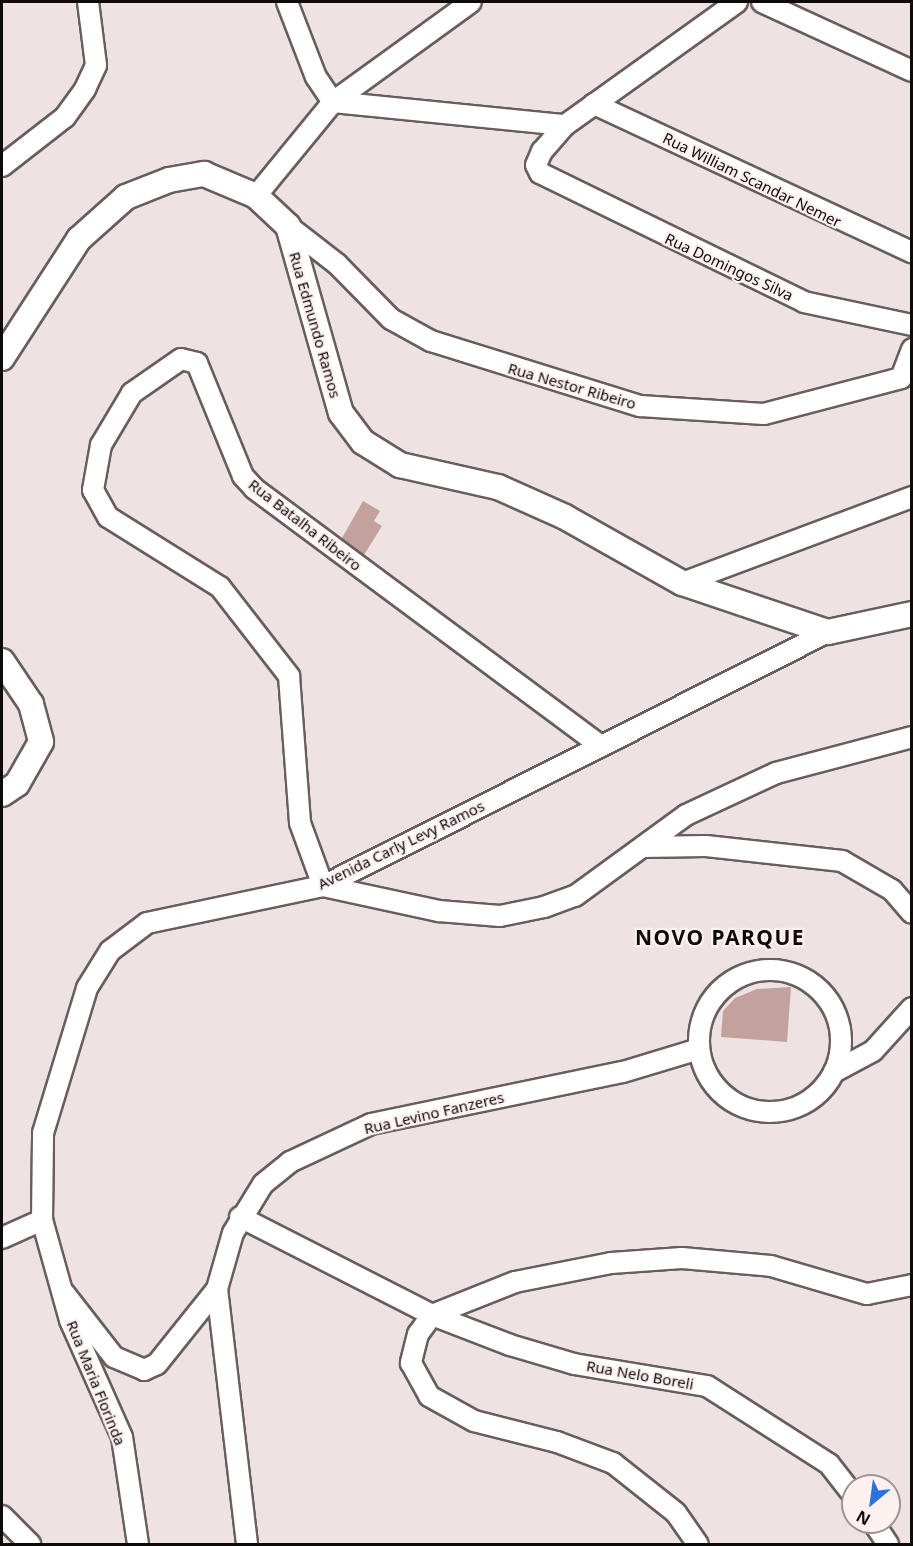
<!DOCTYPE html>
<style>
body{margin:0}
#map{position:relative;width:913px;height:1546px;overflow:hidden;background:#eee3e2;font-family:"Noto Sans",sans-serif}
div>[style]{position:absolute}
.building>*{inset:0;background:#c3a29e}
.roads{filter:drop-shadow(2px 0 #675e5d) drop-shadow(-2px 0 #675e5d) drop-shadow(0 2px #675e5d) drop-shadow(0 -2px #675e5d)}
.minor>*{height:20px;margin:-10px;padding:0 10px;transform-origin:10px;border-radius:10px;background:#fff}
.minor>.ring{margin:-10px;padding:0;box-sizing:content-box;background:none;border:20px solid #fff;border-radius:50%}
.tertiary>*{height:24px;margin:-12px;padding:0 12px;transform-origin:12px;border-radius:12px;background:#fff}
span{translate:-50% -50%;white-space:nowrap;text-align:center;line-height:1.15;-webkit-text-stroke:4.5px #fcf1ef;paint-order:stroke}
.street-label{font-size:15px;color:#0e0a0a}
.district-label{font-size:21px;color:#0e0a0a;font-weight:700;letter-spacing:1.5px}
.frame{position:absolute;inset:0;border:3px solid #0e0a0a;pointer-events:none}
.north{position:absolute;left:841px;top:1474px;width:60px;height:60px;box-sizing:border-box;background:#fcf1ef;border:2px solid #9d9593;border-radius:50%;rotate:209deg;font-size:16px;font-weight:700;line-height:24px;text-align:center;color:#0e0a0a}
.north::after{content:'';display:block;margin:auto;width:21px;height:27px;background:#2873df;clip-path:polygon(50% 0,100% 100%,50% 72%,0 100%)}
</style>
<div id="map">
<div class="building">
<div style="clip-path:polygon(363px 501px,380px 511px,374px 521px,382px 526px,364px 555px,342px 538px)"></div>
<div style="clip-path:polygon(791px 987px,787px 1042px,721px 1037px,723px 1011px,735px 998px,757px 989px)"></div>
</div>
<div class="roads">
<div class="minor">
<div style="left:287px;top:2px;width:80px;rotate:68.9deg"></div>
<div style="left:316px;top:77px;width:30px;rotate:56deg"></div>
<div style="left:737px;top:2px;width:211px;rotate:144.4deg"></div>
<div style="left:565px;top:125px;width:35px;rotate:131deg"></div>
<div style="left:542px;top:151px;width:15px;rotate:113deg"></div>
<div style="left:536px;top:165px;width:9px;rotate:63deg"></div>
<div style="left:540px;top:173px;width:294px;rotate:26deg"></div>
<div style="left:804px;top:302px;width:110px;rotate:12deg"></div>
<div style="left:762px;top:2px;width:165px;rotate:24.7deg"></div>
<div style="left:333px;top:102px;width:233px;rotate:5.7deg"></div>
<div style="left:594px;top:104px;width:351px;rotate:25deg"></div>
<div style="left:2px;top:166px;width:80px;rotate:-37.9deg"></div>
<div style="left:65px;top:117px;width:34px;rotate:-54deg"></div>
<div style="left:85px;top:89px;width:26px;rotate:-65deg"></div>
<div style="left:96px;top:65px;width:64px;rotate:-97.2deg"></div>
<div style="left:256px;top:196px;width:122px;rotate:-50.7deg"></div>
<div style="left:333px;top:102px;width:170px;rotate:-35.9deg"></div>
<div style="left:288px;top:226px;width:62px;rotate:37.8deg"></div>
<div style="left:337px;top:264px;width:77px;rotate:45.5deg"></div>
<div style="left:391px;top:319px;width:46px;rotate:28.8deg"></div>
<div style="left:431px;top:341px;width:219px;rotate:17.3deg"></div>
<div style="left:640px;top:406px;width:124px;rotate:3.7deg"></div>
<div style="left:764px;top:414px;width:142px;rotate:-14.7deg"></div>
<div style="left:901px;top:378px;width:31px;rotate:-69deg"></div>
<div style="left:682px;top:583px;width:246px;rotate:-20.5deg"></div>
<div style="left:601px;top:746px;width:432px;rotate:-143.4deg"></div>
<div style="left:254px;top:488px;width:16px;rotate:-133deg"></div>
<div style="left:243px;top:476px;width:122px;rotate:-112.2deg"></div>
<div style="left:197px;top:363px;width:16px;rotate:-166deg"></div>
<div style="left:181px;top:359px;width:60px;rotate:145.2deg"></div>
<div style="left:132px;top:393px;width:61px;rotate:120.8deg"></div>
<div style="left:101px;top:445px;width:46px;rotate:100.1deg"></div>
<div style="left:93px;top:490px;width:31px;rotate:61deg"></div>
<div style="left:108px;top:517px;width:132px;rotate:32deg"></div>
<div style="left:220px;top:587px;width:113px;rotate:52.2deg"></div>
<div style="left:289px;top:676px;width:147px;rotate:85.7deg"></div>
<div style="left:300px;top:823px;width:67px;rotate:69.9deg"></div>
<div style="left:323px;top:886px;width:119px;rotate:12.2deg"></div>
<div style="left:439px;top:911px;width:61px;rotate:4.7deg"></div>
<div style="left:500px;top:916px;width:45px;rotate:-11.6deg"></div>
<div style="left:544px;top:907px;width:33px;rotate:-20deg"></div>
<div style="left:575px;top:896px;width:137px;rotate:-36.1deg"></div>
<div style="left:686px;top:815px;width:99px;rotate:-25deg"></div>
<div style="left:776px;top:773px;width:141px;rotate:-14.8deg"></div>
<div style="left:643px;top:847px;width:63px;rotate:-0.9deg"></div>
<div style="left:706px;top:846px;width:137px;rotate:6.3deg"></div>
<div style="left:842px;top:861px;width:58px;rotate:30.1deg"></div>
<div style="left:892px;top:890px;width:30px;rotate:49deg"></div>
<div class="ring" style="left:699px;top:970px;width:122px;height:122px"></div>
<div style="left:834px;top:1072px;width:44px;rotate:-28.3deg"></div>
<div style="left:873px;top:1051px;width:58px;rotate:-47.8deg"></div>
<div style="left:240px;top:1217px;width:216px;rotate:27deg"></div>
<div style="left:432px;top:1315px;width:84px;rotate:21deg"></div>
<div style="left:510px;top:1345px;width:67px;rotate:16.5deg"></div>
<div style="left:574px;top:1364px;width:135px;rotate:9.4deg"></div>
<div style="left:707px;top:1386px;width:145px;rotate:32.6deg"></div>
<div style="left:829px;top:1464px;width:39px;rotate:52deg"></div>
<div style="left:2px;top:1238px;width:44px;rotate:-24.2deg"></div>
<div style="left:64px;top:1293px;width:81px;rotate:52deg"></div>
<div style="left:114px;top:1357px;width:33px;rotate:23deg"></div>
<div style="left:144px;top:1370px;width:14px;rotate:-25deg"></div>
<div style="left:157px;top:1364px;width:96px;rotate:-51.3deg"></div>
<div style="left:432px;top:1315px;width:89px;rotate:-21.7deg"></div>
<div style="left:515px;top:1282px;width:98px;rotate:-11.2deg"></div>
<div style="left:611px;top:1263px;width:71px;rotate:-4deg"></div>
<div style="left:682px;top:1258px;width:89px;rotate:5.1deg"></div>
<div style="left:771px;top:1266px;width:100px;rotate:16.3deg"></div>
<div style="left:867px;top:1294px;width:46px;rotate:-11.3deg"></div>
<div style="left:432px;top:1315px;width:24px;rotate:126deg"></div>
<div style="left:418px;top:1334px;width:30px;rotate:104deg"></div>
<div style="left:411px;top:1363px;width:38px;rotate:61deg"></div>
<div style="left:429px;top:1396px;width:51px;rotate:29.1deg"></div>
<div style="left:474px;top:1421px;width:86px;rotate:14.2deg"></div>
<div style="left:557px;top:1442px;width:60px;rotate:20.6deg"></div>
<div style="left:613px;top:1463px;width:80px;rotate:38.4deg"></div>
<div style="left:676px;top:1513px;width:38px;rotate:55deg"></div>
<div style="left:2px;top:1516px;width:40px;rotate:45deg"></div>
<div style="left:873px;top:1522px;width:27px;rotate:56deg"></div>
<div style="left:138px;top:1544px;width:108px;rotate:-98.5deg"></div>
<div style="left:122px;top:1437px;width:128px;rotate:-114deg"></div>
<div style="left:70px;top:1320px;width:104px;rotate:-105.6deg"></div>
<div style="left:42px;top:1220px;width:87px;rotate:-89.3deg"></div>
<div style="left:43px;top:1133px;width:152px;rotate:-73.1deg"></div>
<div style="left:87px;top:988px;width:44px;rotate:-58.1deg"></div>
<div style="left:110px;top:951px;width:46px;rotate:-37.1deg"></div>
<div style="left:147px;top:923px;width:180px;rotate:-11.9deg"></div>
<div style="left:323px;top:886px;width:565px;rotate:-26.7deg"></div>
<div style="left:247px;top:1544px;width:257px;rotate:-96.7deg"></div>
<div style="left:217px;top:1289px;width:58px;rotate:-74.1deg"></div>
<div style="left:233px;top:1233px;width:57px;rotate:-58.5deg"></div>
<div style="left:263px;top:1184px;width:35px;rotate:-39deg"></div>
<div style="left:290px;top:1162px;width:89px;rotate:-25.1deg"></div>
<div style="left:371px;top:1124px;width:257px;rotate:-11.7deg"></div>
<div style="left:623px;top:1072px;width:79px;rotate:-16.8deg"></div>
</div>
<div class="tertiary">
<div style="left:2px;top:358px;width:142px;rotate:-57.1deg"></div>
<div style="left:79px;top:239px;width:63px;rotate:-41.8deg"></div>
<div style="left:126px;top:197px;width:46px;rotate:-21.6deg"></div>
<div style="left:169px;top:180px;width:36px;rotate:-10deg"></div>
<div style="left:204px;top:174px;width:56px;rotate:22.9deg"></div>
<div style="left:256px;top:196px;width:44px;rotate:43.2deg"></div>
<div style="left:288px;top:226px;width:194px;rotate:74.2deg"></div>
<div style="left:341px;top:413px;width:36px;rotate:53deg"></div>
<div style="left:363px;top:442px;width:44px;rotate:31.9deg"></div>
<div style="left:400px;top:465px;width:100px;rotate:12.7deg"></div>
<div style="left:498px;top:487px;width:73px;rotate:24.1deg"></div>
<div style="left:565px;top:517px;width:134px;rotate:29.4deg"></div>
<div style="left:682px;top:583px;width:154px;rotate:18.6deg"></div>
<div style="left:828px;top:632px;width:86px;rotate:-12.1deg"></div>
<div style="left:2px;top:661px;width:52px;rotate:56deg"></div>
<div style="left:31px;top:704px;width:39px;rotate:75deg"></div>
<div style="left:41px;top:742px;width:48px;rotate:119.7deg"></div>
<div style="left:17px;top:784px;width:18px;rotate:146deg"></div>
</div>
</div>
<div class="street-label">
<span style="left:752px;top:180px;rotate:26deg">Rua William Scandar Nemer</span>
<span style="left:729px;top:267px;rotate:25deg">Rua Domingos Silva</span>
<span style="left:315px;top:325px;rotate:74deg">Rua Edmundo Ramos</span>
<span style="left:572px;top:386px;rotate:16deg">Rua Nestor Ribeiro</span>
<span style="left:305px;top:525px;rotate:38deg">Rua Batalha Ribeiro</span>
<span style="left:401px;top:845px;rotate:-26deg">Avenida Carly Levy Ramos</span>
<span style="left:434px;top:1113px;rotate:-13deg">Rua Levino Fanzeres</span>
<span style="left:640px;top:1375px;rotate:10deg">Rua Nelo Boreli</span>
<span style="left:96px;top:1383px;rotate:68deg">Rua Maria Florinda</span>
</div>
<div class="district-label">
<span style="left:720px;top:937px">NOVO PARQUE</span>
</div>
<div class="frame"></div>
<div class="north">N</div>
</div>
